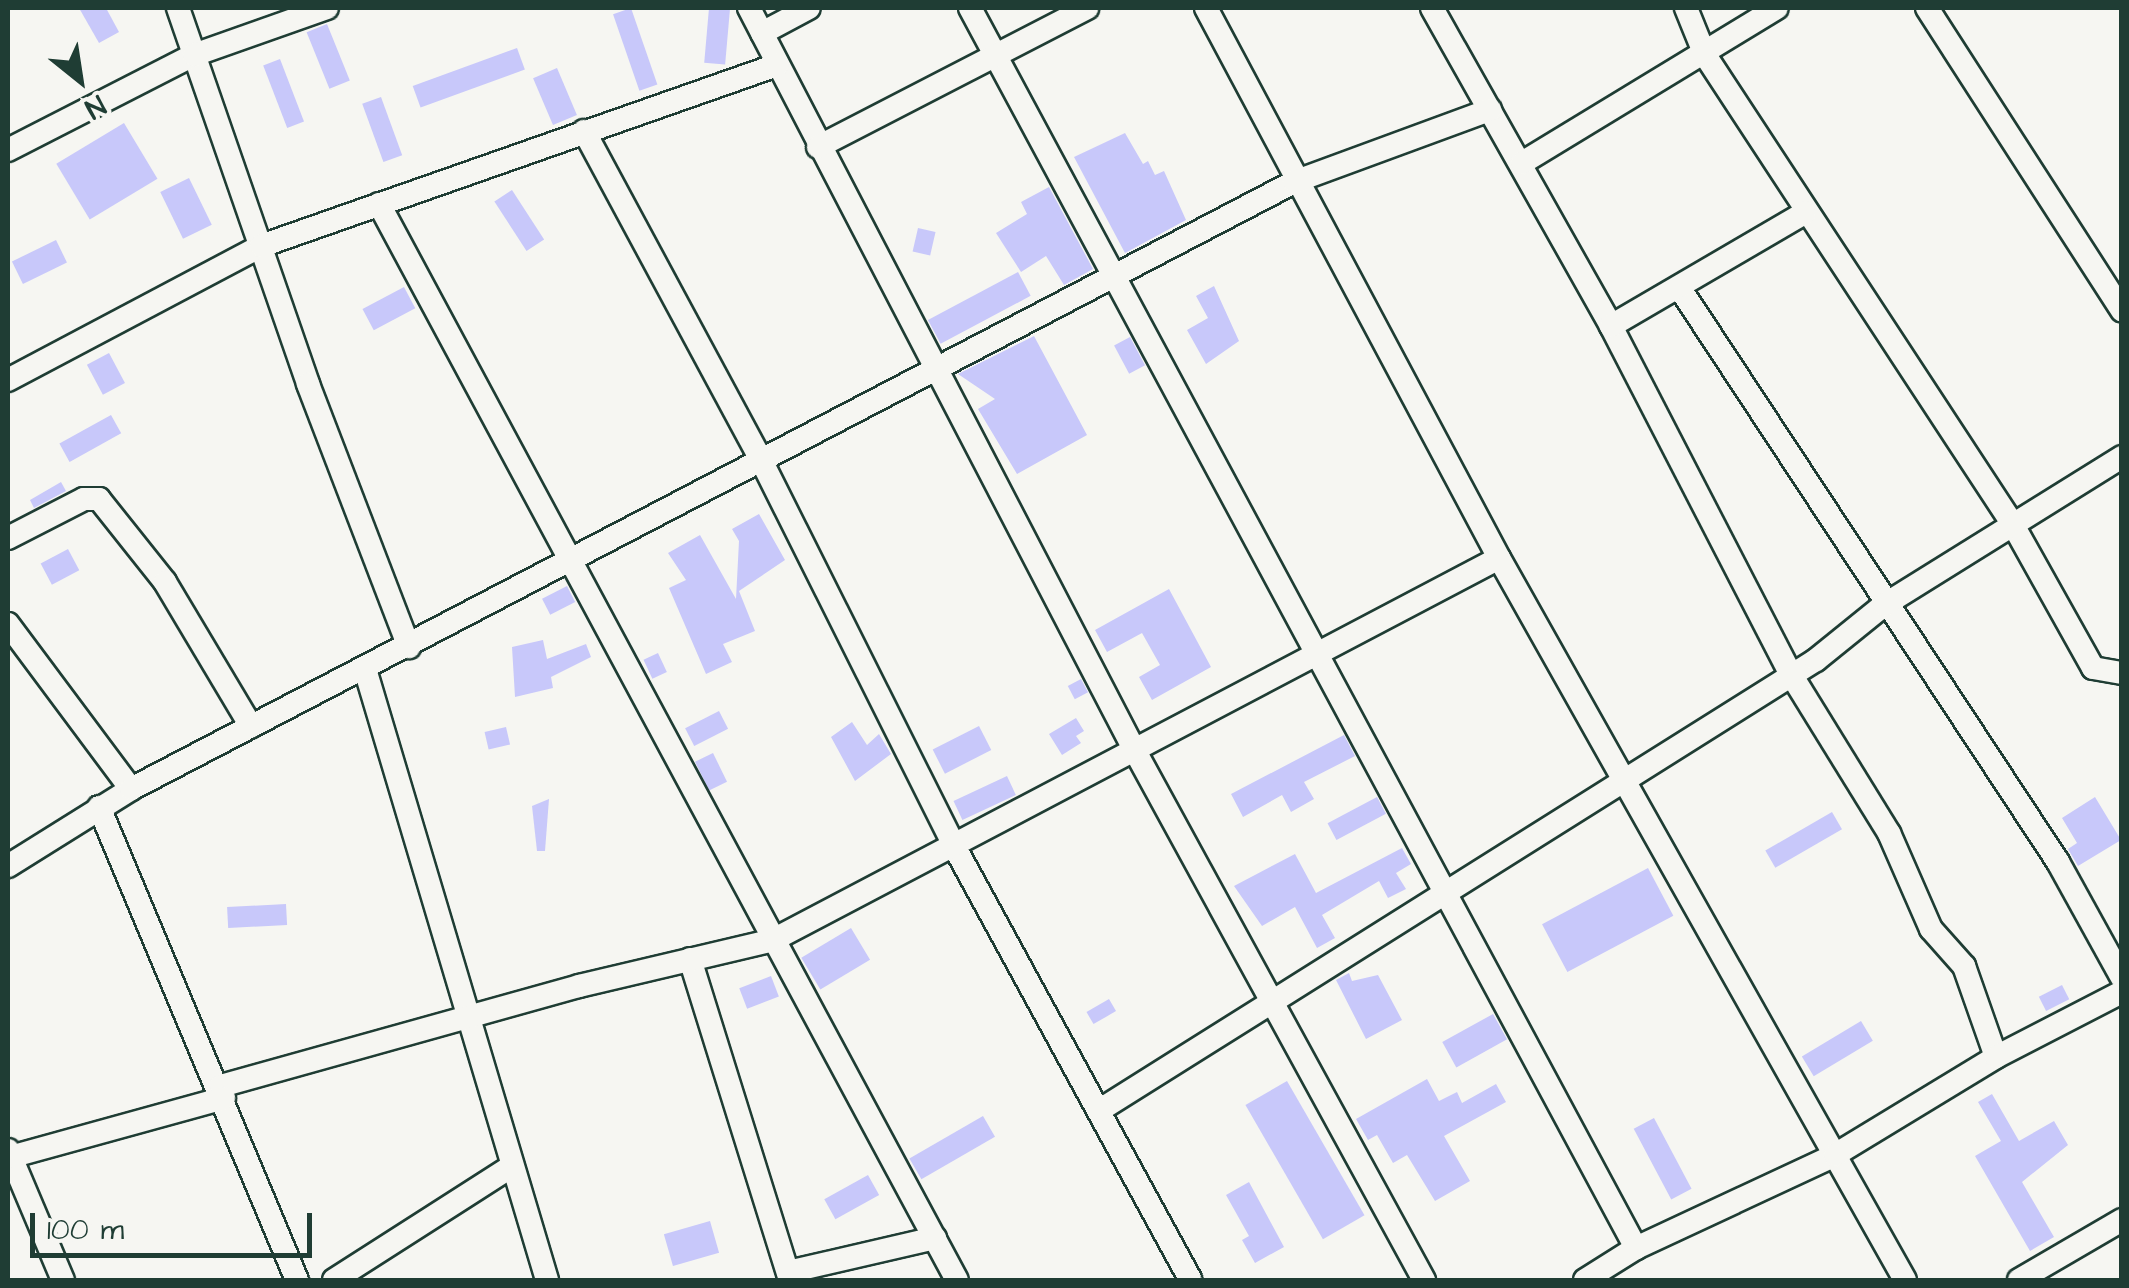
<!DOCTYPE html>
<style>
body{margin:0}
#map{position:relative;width:2129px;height:1288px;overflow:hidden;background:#f6f6f2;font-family:"Architects Daughter",sans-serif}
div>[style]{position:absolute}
.building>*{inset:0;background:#c8c8fa;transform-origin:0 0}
.roads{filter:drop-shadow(2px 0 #1f3d34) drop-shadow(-2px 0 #1f3d34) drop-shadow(0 2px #1f3d34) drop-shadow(0 -2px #1f3d34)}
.minor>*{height:22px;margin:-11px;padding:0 11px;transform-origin:11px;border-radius:11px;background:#f6f6f2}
span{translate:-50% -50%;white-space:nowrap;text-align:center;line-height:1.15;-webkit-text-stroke:10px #f6f6f2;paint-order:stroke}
.frame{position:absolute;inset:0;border:10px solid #1f3d34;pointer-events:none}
.north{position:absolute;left:30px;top:30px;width:100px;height:100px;-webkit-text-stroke:8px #f6f6f2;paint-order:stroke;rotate:150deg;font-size:28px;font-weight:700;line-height:40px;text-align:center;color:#1f3d34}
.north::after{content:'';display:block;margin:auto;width:35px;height:45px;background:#1f3d34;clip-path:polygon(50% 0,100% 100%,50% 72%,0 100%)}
.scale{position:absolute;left:30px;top:1213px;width:282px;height:45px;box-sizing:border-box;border:5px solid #1f3d34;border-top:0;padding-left:12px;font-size:30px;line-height:35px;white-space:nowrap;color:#1f3d34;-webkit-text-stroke:8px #f6f6f2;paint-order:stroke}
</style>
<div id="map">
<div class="building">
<div style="clip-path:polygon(79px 8px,106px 8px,119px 32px,99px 43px)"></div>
<div style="left:631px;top:8px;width:81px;height:19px;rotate:71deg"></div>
<div style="left:709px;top:8px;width:21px;height:55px;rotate:5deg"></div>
<div style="left:327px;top:24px;width:61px;height:22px;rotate:68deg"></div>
<div style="left:517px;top:48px;width:23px;height:111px;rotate:70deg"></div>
<div style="left:280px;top:59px;width:67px;height:18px;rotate:69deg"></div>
<div style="left:557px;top:68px;width:51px;height:26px;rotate:67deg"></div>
<div style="left:381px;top:97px;width:62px;height:20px;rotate:70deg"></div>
<div style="left:124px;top:123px;width:65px;height:79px;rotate:59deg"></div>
<div style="clip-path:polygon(1125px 133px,1143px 164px,1148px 161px,1155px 175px,1164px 171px,1186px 220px,1125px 253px,1074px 157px)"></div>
<div style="left:189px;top:178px;width:52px;height:32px;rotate:64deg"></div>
<div style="clip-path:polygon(1049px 187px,1093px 269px,1064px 285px,1046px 256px,1021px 272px,996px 233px,1027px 214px,1021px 202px)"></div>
<div style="left:512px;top:190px;width:59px;height:21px;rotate:57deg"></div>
<div style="left:918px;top:228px;width:18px;height:24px;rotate:13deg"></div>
<div style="left:56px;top:240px;width:25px;height:49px;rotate:64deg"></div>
<div style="left:1018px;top:272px;width:27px;height:102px;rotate:62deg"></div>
<div style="clip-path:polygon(1214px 286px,1239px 341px,1206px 364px,1187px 330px,1208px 318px,1196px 296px)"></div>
<div style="left:404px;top:287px;width:24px;height:47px;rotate:62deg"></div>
<div style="clip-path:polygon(1034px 336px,1087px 435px,1017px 474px,978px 409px,995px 399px,958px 374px)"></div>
<div style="left:1130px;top:337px;width:32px;height:18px;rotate:62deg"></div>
<div style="left:109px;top:353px;width:34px;height:25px;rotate:62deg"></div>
<div style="left:111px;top:415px;width:21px;height:59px;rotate:61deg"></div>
<div style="clip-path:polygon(61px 482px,66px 491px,34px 508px,30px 500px)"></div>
<div style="clip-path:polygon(759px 514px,785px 560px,739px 591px,755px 631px,723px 644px,732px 662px,706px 674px,669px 588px,686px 580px,668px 553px,700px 535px,736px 599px,739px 541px,732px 529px)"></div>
<div style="left:68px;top:549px;width:24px;height:31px;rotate:62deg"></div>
<div style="left:567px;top:586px;width:18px;height:28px;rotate:63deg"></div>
<div style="clip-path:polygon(1169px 589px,1211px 667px,1152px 700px,1139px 677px,1160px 665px,1142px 633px,1107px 652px,1095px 630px)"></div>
<div style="clip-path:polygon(543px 640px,547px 659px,586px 644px,591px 657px,551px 677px,553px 688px,515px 697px,512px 647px)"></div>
<div style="left:658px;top:653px;width:21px;height:16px;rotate:65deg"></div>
<div style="left:1081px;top:679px;width:15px;height:15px;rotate:62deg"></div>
<div style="left:719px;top:711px;width:20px;height:38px;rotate:63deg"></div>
<div style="clip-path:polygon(1076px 718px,1084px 731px,1076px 736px,1081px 743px,1062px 755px,1049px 734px)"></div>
<div style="clip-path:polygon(852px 722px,867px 745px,879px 734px,891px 754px,855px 781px,831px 737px)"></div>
<div style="left:979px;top:726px;width:27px;height:52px;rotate:63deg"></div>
<div style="left:506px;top:727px;width:18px;height:22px;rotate:77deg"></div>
<div style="clip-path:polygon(1344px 735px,1355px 756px,1304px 782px,1314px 799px,1291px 812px,1282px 795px,1243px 817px,1231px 794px)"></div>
<div style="left:713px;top:753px;width:32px;height:20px;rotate:64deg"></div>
<div style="left:1007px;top:776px;width:21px;height:59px;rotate:65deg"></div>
<div style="left:1377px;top:797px;width:19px;height:56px;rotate:62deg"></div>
<div style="clip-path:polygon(2095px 797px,2121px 840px,2078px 866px,2068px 849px,2077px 843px,2062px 818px)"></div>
<div style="clip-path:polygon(549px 799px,545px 851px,537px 851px,532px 806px)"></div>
<div style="left:1832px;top:812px;width:20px;height:77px;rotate:60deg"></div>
<div style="clip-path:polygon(1402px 848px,1411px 864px,1396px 873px,1406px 889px,1388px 898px,1379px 881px,1322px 915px,1335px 938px,1317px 948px,1295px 907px,1262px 926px,1234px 886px,1295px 854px,1316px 893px)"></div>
<div style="left:1648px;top:868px;width:54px;height:120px;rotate:62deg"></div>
<div style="left:286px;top:904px;width:21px;height:59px;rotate:87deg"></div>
<div style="left:851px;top:928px;width:37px;height:58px;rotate:59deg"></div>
<div style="clip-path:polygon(1349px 973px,1352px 981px,1378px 975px,1402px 1020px,1366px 1039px,1336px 980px)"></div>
<div style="left:771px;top:976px;width:22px;height:34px;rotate:69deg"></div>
<div style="left:2062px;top:985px;width:16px;height:26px;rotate:63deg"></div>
<div style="left:1109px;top:999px;width:14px;height:26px;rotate:60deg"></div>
<div style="left:1493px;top:1014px;width:29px;height:58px;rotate:61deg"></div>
<div style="left:1861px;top:1021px;width:23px;height:69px;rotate:59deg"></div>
<div style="clip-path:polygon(1427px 1079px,1439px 1101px,1457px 1092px,1462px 1103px,1496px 1084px,1506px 1102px,1444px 1136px,1470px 1181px,1435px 1201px,1407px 1155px,1393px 1163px,1377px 1135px,1368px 1140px,1356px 1119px)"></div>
<div style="left:1287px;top:1081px;width:155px;height:48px;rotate:60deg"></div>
<div style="clip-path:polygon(1992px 1094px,2019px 1141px,2054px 1121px,2068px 1145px,2022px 1182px,2054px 1237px,2030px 1251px,1975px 1156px,2001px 1141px,1978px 1102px)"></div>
<div style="left:983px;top:1116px;width:24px;height:85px;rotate:60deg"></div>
<div style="left:1654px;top:1118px;width:80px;height:23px;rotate:62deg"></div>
<div style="left:868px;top:1175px;width:23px;height:50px;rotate:61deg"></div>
<div style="clip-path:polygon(1249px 1182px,1284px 1247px,1255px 1263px,1242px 1240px,1249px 1236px,1226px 1195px)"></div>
<div style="left:710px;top:1221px;width:33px;height:48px;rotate:74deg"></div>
</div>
<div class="roads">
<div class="minor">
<div style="left:178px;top:8px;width:398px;rotate:70.9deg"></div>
<div style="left:308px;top:384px;width:282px;rotate:69deg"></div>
<div style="left:749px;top:8px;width:837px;rotate:62.55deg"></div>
<div style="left:1135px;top:751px;width:603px;rotate:61.35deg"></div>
<div style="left:970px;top:8px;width:1408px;rotate:61.76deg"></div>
<div style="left:1206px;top:8px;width:623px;rotate:61.95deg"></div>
<div style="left:1499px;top:558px;width:828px;rotate:60.65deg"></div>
<div style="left:1432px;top:8px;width:365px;rotate:60.6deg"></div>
<div style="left:1611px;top:326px;width:394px;rotate:62.7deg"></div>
<div style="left:1792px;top:676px;width:185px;rotate:58.3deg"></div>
<div style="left:1889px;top:833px;width:105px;rotate:66.4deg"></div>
<div style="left:1931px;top:929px;width:50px;rotate:48.3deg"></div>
<div style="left:1964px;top:966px;width:96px;rotate:70.6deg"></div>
<div style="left:1686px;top:8px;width:51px;rotate:68deg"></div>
<div style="left:1705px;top:55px;width:560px;rotate:56.74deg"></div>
<div style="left:2012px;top:523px;width:166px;rotate:60.8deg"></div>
<div style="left:2093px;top:668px;width:29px;rotate:10deg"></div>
<div style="left:1927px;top:8px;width:360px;rotate:57.2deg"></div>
<div style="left:762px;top:33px;width:53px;rotate:-28deg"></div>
<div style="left:584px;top:131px;width:376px;rotate:61.7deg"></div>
<div style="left:762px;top:462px;width:429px;rotate:63.4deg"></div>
<div style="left:954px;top:846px;width:494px;rotate:61.4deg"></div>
<div style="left:818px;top:147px;width:303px;rotate:-27.3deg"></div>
<div style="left:8px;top:150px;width:209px;rotate:-27.1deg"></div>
<div style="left:194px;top:55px;width:141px;rotate:-19.5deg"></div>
<div style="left:1522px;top:163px;width:298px;rotate:-31.3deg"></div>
<div style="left:379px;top:204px;width:1221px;rotate:61.76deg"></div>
<div style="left:1679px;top:287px;width:689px;rotate:56.61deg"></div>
<div style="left:2058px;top:862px;width:132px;rotate:61.1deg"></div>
<div style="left:1611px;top:326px;width:224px;rotate:-30.3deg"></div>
<div style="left:8px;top:380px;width:286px;rotate:-27.9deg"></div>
<div style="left:261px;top:246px;width:547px;rotate:-19.33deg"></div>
<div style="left:8px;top:538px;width:85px;rotate:-27.2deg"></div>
<div style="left:84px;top:499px;width:15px"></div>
<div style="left:99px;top:499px;width:106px;rotate:51.5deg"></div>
<div style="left:165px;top:582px;width:168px;rotate:59.2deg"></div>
<div style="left:8px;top:624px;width:206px;rotate:53.3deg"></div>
<div style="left:365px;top:669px;width:638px;rotate:73.41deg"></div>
<div style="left:99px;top:807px;width:513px;rotate:67.29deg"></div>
<div style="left:8px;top:866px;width:145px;rotate:-32deg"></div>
<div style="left:131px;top:789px;width:1312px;rotate:-27.56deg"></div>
<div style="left:1294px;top:182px;width:209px;rotate:-20.2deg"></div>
<div style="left:690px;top:959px;width:336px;rotate:72.7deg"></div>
<div style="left:221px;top:1086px;width:372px;rotate:-15.6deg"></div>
<div style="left:579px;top:986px;width:199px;rotate:-13.3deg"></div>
<div style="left:773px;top:940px;width:820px;rotate:-27.75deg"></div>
<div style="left:1100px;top:1110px;width:846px;rotate:-32.15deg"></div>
<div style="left:1816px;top:660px;width:87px;rotate:-39deg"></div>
<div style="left:1884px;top:605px;width:280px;rotate:-31.9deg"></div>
<div style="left:8px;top:1150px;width:141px;rotate:67.1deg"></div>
<div style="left:10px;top:1157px;width:222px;rotate:-15.4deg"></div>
<div style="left:788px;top:1272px;width:151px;rotate:-13deg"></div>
<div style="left:334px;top:1280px;width:211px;rotate:-32.6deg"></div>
<div style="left:1585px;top:1280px;width:60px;rotate:-32.1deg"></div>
<div style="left:1636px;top:1248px;width:220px;rotate:-25deg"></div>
<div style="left:1835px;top:1155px;width:188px;rotate:-31.3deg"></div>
<div style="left:1996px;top:1057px;width:142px;rotate:-27.3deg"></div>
<div style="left:2019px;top:1280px;width:119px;rotate:-30.2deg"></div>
</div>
</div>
<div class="frame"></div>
<div class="north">N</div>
<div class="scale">100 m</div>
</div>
